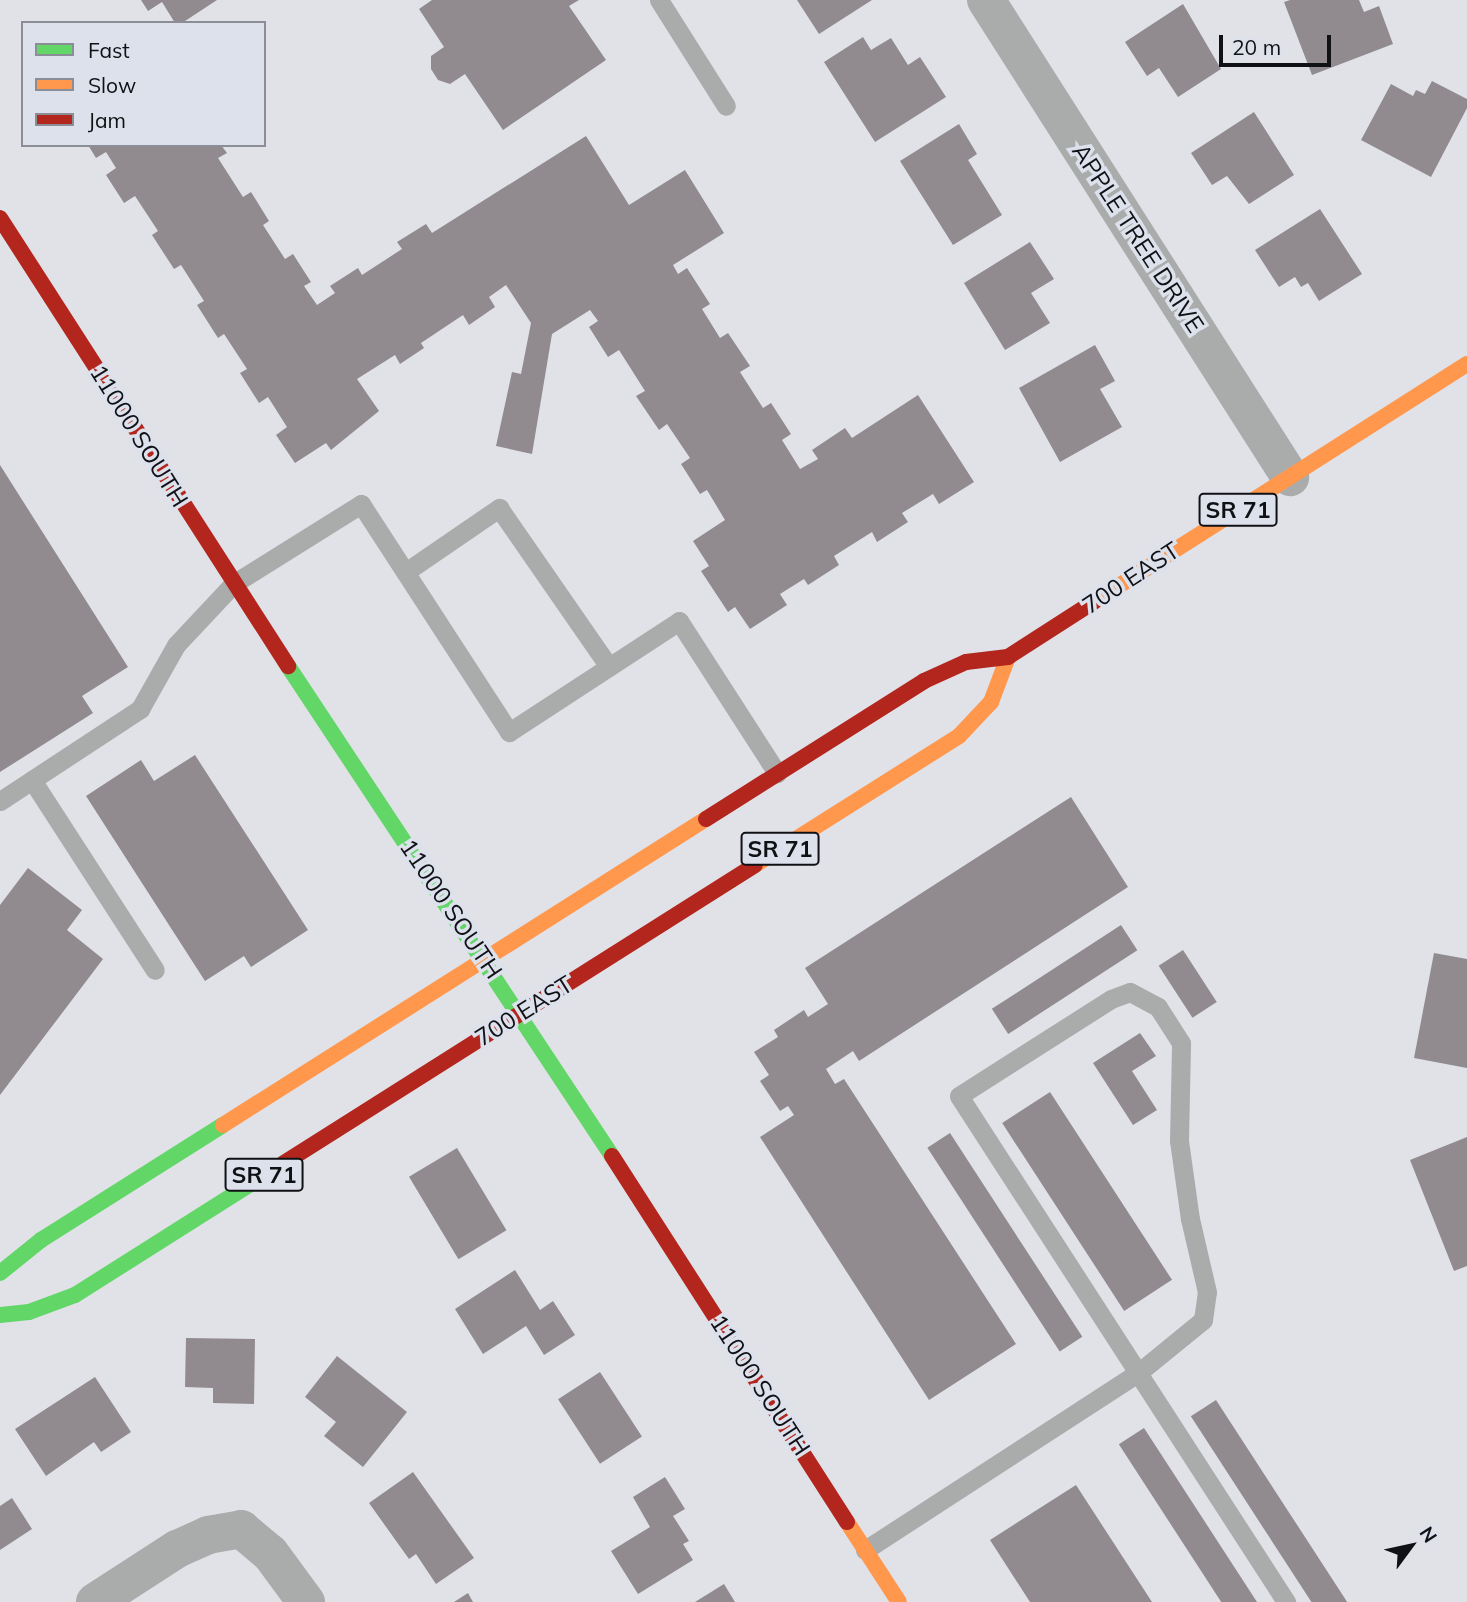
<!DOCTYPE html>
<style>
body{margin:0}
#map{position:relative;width:1467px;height:1602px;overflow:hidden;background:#e0e2e8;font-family:Mulish,sans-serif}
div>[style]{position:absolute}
.building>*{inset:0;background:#918b90;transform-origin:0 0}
.lane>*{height:19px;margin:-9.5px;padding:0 9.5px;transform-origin:9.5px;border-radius:9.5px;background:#aaacac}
.street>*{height:38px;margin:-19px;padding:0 19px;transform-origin:19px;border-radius:19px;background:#aaacac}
.fast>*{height:16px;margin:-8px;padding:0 8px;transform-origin:8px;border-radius:8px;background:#63d668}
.slow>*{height:16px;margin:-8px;padding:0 8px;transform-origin:8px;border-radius:8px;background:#ff974d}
.jam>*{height:16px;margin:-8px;padding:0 8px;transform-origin:8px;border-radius:8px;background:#b3261e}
span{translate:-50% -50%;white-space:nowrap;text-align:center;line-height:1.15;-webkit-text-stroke:7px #dde1ec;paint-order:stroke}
.shield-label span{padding:2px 5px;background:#dde1ec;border:2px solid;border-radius:5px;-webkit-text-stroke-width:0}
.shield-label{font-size:23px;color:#101115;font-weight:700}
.street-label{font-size:24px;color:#101115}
.legend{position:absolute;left:21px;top:21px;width:245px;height:126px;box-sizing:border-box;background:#dde1ec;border:2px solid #8b8e96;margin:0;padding:9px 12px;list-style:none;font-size:21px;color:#101115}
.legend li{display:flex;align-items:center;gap:14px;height:35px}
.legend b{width:35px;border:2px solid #8b8e96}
.north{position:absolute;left:1376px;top:1511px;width:70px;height:70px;-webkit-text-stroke:5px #dde1ec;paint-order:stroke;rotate:57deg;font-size:19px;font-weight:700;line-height:28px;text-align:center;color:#101115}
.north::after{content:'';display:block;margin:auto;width:24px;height:32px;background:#101115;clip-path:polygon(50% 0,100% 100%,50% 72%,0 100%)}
.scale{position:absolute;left:1219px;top:35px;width:112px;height:32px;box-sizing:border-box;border:4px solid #101115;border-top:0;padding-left:9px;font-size:21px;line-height:24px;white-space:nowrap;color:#101115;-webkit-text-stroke:5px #dde1ec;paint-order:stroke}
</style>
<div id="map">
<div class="building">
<div style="clip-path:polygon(141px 0,217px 0,182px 23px,175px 23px,162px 2px,148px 11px)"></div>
<div style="clip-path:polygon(432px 0,579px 0,569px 6px,606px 60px,503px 130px,465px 74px,450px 84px,438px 80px,431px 69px,431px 56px,444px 47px,419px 9px)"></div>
<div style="clip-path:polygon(797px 0,872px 0,819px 34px)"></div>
<div style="clip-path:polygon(1290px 0,1359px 0,1364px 12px,1379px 6px,1393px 44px,1312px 75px,1284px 2px)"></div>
<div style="clip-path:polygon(1183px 4px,1221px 69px,1178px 97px,1159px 68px,1147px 76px,1125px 42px)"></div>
<div style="clip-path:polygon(863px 37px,871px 50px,891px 38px,908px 65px,920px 57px,946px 97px,875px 142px,824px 62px)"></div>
<div style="clip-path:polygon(1432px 81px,1467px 99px,1467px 108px,1431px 177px,1361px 140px,1391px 84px,1413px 96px,1416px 90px,1425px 94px)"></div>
<div style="clip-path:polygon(1254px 112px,1294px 175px,1249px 204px,1227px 176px,1212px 185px,1191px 153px)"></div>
<div style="clip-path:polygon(959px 124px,977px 154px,968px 160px,1002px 215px,953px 245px,900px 161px)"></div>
<div style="clip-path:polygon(586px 136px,629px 205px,685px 170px,724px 233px,673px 265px,678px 274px,687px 268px,710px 304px,702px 309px,720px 338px,728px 333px,750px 366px,740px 372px,763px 408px,771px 403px,791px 434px,782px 440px,800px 469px,818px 459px,812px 450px,845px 428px,852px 438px,918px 395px,974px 482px,939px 504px,933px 494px,902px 513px,908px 522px,877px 542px,872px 532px,834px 556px,839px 565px,808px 585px,804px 579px,780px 594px,787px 605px,750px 629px,735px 607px,728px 612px,701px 571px,709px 566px,693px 541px,725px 520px,707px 490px,700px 494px,681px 464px,690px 458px,667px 424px,659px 430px,636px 396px,645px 391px,619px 350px,608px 357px,589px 327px,598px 321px,590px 310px,552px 334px,532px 454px,496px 446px,512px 372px,521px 374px,531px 323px,506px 285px,489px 297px,495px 307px,469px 325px,463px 315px,421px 343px,424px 348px,400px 364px,395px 355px,357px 379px,379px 411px,331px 450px,326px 443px,295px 463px,276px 435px,287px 427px,268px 397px,259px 403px,240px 373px,247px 369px,224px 334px,218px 338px,197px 305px,204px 301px,181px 265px,174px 269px,152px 235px,158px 231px,135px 196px,124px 203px,106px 175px,116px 168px,106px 152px,96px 158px,88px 145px,221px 145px,227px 153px,218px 158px,243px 197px,251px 192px,269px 221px,263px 225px,285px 259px,293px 254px,311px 282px,304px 286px,317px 305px,335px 293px,330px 286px,358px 268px,362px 275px,402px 249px,397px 242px,426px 224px,432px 233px)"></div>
<div style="clip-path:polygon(1320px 209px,1362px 274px,1319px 301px,1308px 283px,1301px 287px,1295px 277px,1279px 287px,1255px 250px)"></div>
<div style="clip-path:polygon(1030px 242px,1054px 279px,1031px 293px,1050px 323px,1005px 350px,964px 283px)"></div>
<div style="clip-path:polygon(1095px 345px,1115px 381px,1100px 389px,1122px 427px,1060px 462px,1019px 388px)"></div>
<div style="clip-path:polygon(0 465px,128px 667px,82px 696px,93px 713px,0 772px)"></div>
<div style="clip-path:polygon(195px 755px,308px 930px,251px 967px,244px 956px,205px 981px,86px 796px,141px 760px,154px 781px)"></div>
<div style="clip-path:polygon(1071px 797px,1128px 887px,859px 1061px,853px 1051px,826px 1069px,835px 1084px,844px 1079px,1016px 1344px,929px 1400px,760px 1137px,794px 1115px,788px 1106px,780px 1111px,760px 1081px,769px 1075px,754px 1052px,778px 1037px,774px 1030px,804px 1010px,808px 1017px,828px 1004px,805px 968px)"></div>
<div style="clip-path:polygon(28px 868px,82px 910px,67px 930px,103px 959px,0 1095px,0 905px)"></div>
<div style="left:1121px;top:925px;width:30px;height:154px;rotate:57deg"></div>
<div style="left:1183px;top:950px;width:62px;height:29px;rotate:57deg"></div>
<div style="clip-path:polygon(1434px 953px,1467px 959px,1467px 1068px,1414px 1058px)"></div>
<div style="clip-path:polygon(1140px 1033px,1156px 1056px,1132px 1071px,1157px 1110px,1133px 1125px,1093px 1063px)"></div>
<div style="left:1050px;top:1092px;width:224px;height:57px;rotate:57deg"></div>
<div style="left:950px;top:1133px;width:243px;height:27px;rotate:57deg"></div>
<div style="clip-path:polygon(1467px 1137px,1467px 1266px,1454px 1271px,1410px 1160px)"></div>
<div style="left:457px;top:1148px;width:96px;height:56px;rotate:59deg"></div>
<div style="clip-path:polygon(515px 1270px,540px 1310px,553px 1301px,575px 1335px,544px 1355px,526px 1326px,483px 1354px,455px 1309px)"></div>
<div style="clip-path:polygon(186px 1338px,255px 1339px,254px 1404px,213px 1403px,213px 1388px,185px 1387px)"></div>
<div style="clip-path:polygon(337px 1356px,407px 1412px,363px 1467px,324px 1436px,336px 1422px,305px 1397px)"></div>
<div style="left:600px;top:1372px;width:77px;height:50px;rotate:57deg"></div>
<div style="clip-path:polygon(95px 1377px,131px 1432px,101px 1452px,94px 1442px,46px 1476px,15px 1429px)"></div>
<div style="left:1216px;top:1400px;width:241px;height:30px;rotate:57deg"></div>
<div style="left:1144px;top:1428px;width:208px;height:30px;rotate:57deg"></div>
<div style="clip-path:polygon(413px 1472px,474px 1558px,436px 1584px,416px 1554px,409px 1559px,369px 1503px)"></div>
<div style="clip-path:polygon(665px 1477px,685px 1509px,673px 1516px,689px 1541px,683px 1544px,693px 1560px,638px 1594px,611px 1551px,650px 1527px,633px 1497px)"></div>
<div style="clip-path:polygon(1076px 1485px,1152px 1602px,1030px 1602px,990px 1540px)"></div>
<div style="clip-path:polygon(12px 1498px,32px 1529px,0 1550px,0 1506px)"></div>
<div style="clip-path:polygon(724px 1584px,735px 1602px,695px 1602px)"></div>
<div style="clip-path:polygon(468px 1593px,473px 1602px,454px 1602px)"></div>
</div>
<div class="lane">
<div style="left:659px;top:0;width:125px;rotate:57.7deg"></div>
<div style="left:407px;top:571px;width:112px;rotate:-34.4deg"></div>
<div style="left:499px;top:508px;width:193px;rotate:55.3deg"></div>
<div style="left:32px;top:780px;width:226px;rotate:57.1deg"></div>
<div style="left:0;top:801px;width:168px;rotate:-33.3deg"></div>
<div style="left:140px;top:709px;width:73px;rotate:-60.6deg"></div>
<div style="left:176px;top:645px;width:83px;rotate:-46.9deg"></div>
<div style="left:233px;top:584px;width:151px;rotate:-32deg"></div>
<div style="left:361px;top:504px;width:272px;rotate:57deg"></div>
<div style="left:509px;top:732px;width:203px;rotate:-33.1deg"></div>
<div style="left:679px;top:621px;width:181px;rotate:57.2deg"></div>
<div style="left:865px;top:1550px;width:325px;rotate:-33deg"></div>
<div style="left:1138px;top:1373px;width:84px;rotate:-39.2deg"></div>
<div style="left:1203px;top:1320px;width:28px;rotate:-82deg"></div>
<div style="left:1207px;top:1292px;width:75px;rotate:-103.1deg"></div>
<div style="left:1190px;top:1219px;width:79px;rotate:-98deg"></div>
<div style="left:1179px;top:1141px;width:98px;rotate:-88.8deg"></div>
<div style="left:1181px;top:1043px;width:43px;rotate:-122.6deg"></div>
<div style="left:1158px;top:1007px;width:32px;rotate:-152deg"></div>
<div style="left:1130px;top:992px;width:20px;rotate:160deg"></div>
<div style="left:1111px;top:999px;width:180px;rotate:147.5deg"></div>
<div style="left:959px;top:1096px;width:330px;rotate:57.1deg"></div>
<div style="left:1138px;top:1373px;width:273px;rotate:57.1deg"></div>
</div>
<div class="street">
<div style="left:986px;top:0;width:566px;rotate:57.49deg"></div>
<div style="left:95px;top:1602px;width:98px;rotate:-32.9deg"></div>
<div style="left:177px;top:1549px;width:34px;rotate:-24deg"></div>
<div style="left:208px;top:1535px;width:34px;rotate:-10deg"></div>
<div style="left:241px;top:1529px;width:38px;rotate:40deg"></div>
<div style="left:270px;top:1553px;width:61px;rotate:53.7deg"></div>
</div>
<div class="fast">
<div style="left:288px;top:666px;width:587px;rotate:56.53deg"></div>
<div style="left:0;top:1273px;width:53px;rotate:-38.8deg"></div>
<div style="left:41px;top:1240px;width:215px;rotate:-32.3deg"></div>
<div style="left:0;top:1315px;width:29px;rotate:-6deg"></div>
<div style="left:29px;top:1312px;width:49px;rotate:-20.3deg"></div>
<div style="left:75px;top:1295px;width:247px;rotate:-32.3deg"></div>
</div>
<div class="slow">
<div style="left:1095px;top:601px;width:441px;rotate:-32.5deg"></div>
<div style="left:755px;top:865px;width:241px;rotate:-32.3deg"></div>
<div style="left:959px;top:736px;width:47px;rotate:-46.7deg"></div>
<div style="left:991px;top:702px;width:48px;rotate:-69.3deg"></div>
<div style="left:223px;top:1125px;width:572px;rotate:-32.36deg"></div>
<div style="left:847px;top:1522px;width:95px;rotate:57deg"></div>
</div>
<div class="jam">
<div style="left:0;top:218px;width:533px;rotate:57.26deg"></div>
<div style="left:706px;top:819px;width:258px;rotate:-32.3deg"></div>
<div style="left:924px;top:681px;width:46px;rotate:-24.3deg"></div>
<div style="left:966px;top:662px;width:42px;rotate:-6.8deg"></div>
<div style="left:1008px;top:657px;width:103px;rotate:-32.8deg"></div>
<div style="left:612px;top:1156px;width:435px;rotate:57.3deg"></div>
<div style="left:284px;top:1163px;width:557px;rotate:-32.32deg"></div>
</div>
<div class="shield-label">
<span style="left:1238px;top:510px">SR 71</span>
<span style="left:780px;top:849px">SR 71</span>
<span style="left:264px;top:1175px">SR 71</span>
</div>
<div class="street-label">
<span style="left:1138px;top:238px;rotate:57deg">APPLE TREE DRIVE</span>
<span style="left:139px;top:436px;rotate:58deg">11000 SOUTH</span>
<span style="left:1131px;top:578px;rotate:-33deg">700 EAST</span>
<span style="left:451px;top:909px;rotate:56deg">11000 SOUTH</span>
<span style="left:524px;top:1011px;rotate:-32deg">700 EAST</span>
<span style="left:760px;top:1385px;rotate:57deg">11000 SOUTH</span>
</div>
<ul class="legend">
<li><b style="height:9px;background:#63d668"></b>Fast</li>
<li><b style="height:9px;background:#ff974d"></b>Slow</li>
<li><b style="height:9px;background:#b3261e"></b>Jam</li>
</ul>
<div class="north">N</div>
<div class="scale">20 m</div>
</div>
